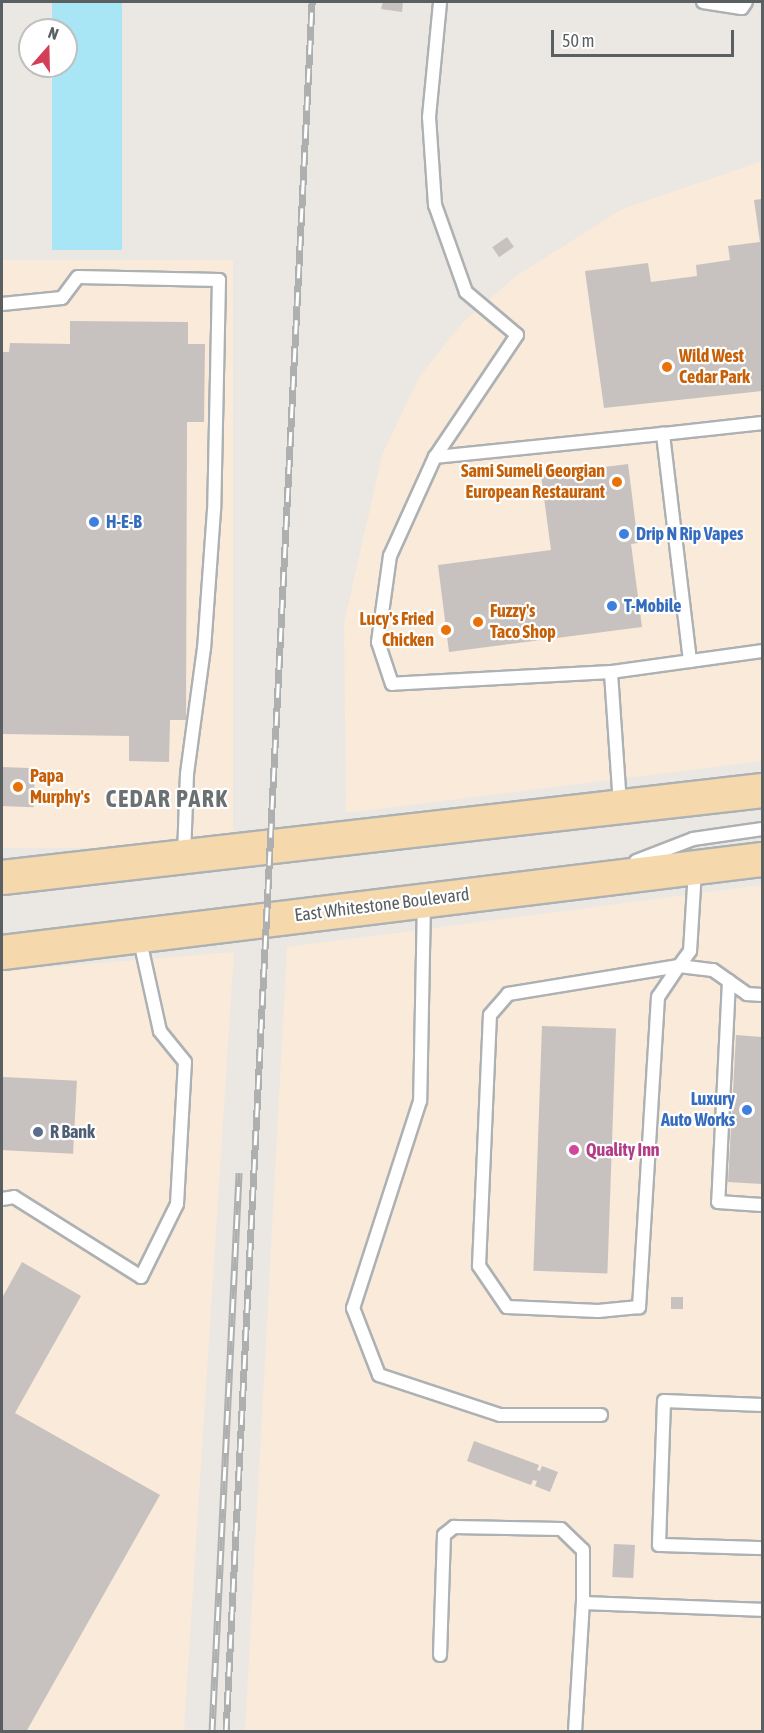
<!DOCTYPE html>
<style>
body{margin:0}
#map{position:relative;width:764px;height:1733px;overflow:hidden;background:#ebe7e2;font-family:"Asap Condensed",sans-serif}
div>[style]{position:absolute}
.commercial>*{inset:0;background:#f9ead9;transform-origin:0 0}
.water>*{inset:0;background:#a9e6f5}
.building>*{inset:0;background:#c7c2bf;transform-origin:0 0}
.roads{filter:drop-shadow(2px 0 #adb1b3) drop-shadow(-2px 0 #adb1b3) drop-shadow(0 2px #adb1b3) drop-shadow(0 -2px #adb1b3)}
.lane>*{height:12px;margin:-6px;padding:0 6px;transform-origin:6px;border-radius:6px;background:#fff}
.primary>*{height:33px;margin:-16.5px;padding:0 16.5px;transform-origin:16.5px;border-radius:16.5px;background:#f6d8ad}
.rail>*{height:7px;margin-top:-3.5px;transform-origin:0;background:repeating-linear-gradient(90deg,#fff 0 14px,#aeafaf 0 28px);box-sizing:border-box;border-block:2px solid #aeafaf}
.dots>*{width:16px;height:16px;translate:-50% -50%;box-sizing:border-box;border:3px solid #fff;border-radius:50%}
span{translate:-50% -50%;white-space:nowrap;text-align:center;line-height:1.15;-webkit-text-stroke:4.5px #fff;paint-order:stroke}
.food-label{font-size:18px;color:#c56008;font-weight:700}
.left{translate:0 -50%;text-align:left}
.right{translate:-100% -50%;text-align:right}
.shop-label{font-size:18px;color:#366cbe;font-weight:700}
.street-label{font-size:18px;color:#5a5f61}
.service-label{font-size:18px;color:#4e5e75;font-weight:700}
.hotel-label{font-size:18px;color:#b23c85;font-weight:700}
.district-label{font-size:24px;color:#6b7173;font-weight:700;letter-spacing:1.5px}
.frame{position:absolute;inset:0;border:3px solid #5a5f61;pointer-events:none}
.north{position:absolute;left:18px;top:18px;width:60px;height:60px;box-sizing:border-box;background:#fff;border:2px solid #bdbfc0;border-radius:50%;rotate:20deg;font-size:16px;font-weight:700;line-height:24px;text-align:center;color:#5a5f61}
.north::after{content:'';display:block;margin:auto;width:21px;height:27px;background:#d53e57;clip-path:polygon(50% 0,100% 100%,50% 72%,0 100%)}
.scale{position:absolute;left:551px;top:30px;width:183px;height:27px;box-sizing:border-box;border:3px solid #5a5f61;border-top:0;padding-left:8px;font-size:18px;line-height:21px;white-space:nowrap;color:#5a5f61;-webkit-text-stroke:4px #fff;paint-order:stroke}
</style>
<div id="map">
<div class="commercial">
<div style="clip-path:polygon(762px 161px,762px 761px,346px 813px,344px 623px,382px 455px,419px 377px,463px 322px,516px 276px,622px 209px)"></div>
<div style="left:2px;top:260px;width:231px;height:588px"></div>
<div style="clip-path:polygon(762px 885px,762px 1731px,245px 1732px,287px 947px)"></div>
<div style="clip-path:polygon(234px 952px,184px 1731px,2px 1732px,2px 971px)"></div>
</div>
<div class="water">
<div style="clip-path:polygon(52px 2px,122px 2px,122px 250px,52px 250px,52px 66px,66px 66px,66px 30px,52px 30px)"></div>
</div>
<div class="building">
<div style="clip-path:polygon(383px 2px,403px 2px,402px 12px,381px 9px)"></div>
<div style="clip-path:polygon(762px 199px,762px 391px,604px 408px,585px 271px,648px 263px,651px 282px,697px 276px,696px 265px,730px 260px,728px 246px,760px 242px,754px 200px)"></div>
<div style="left:507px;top:237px;width:12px;height:18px;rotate:55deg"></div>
<div style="clip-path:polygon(70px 321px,188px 322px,188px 344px,205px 344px,204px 422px,187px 422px,186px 720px,170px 720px,169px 762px,129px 761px,129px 736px,2px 734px,2px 352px,9px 352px,10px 343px,70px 344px)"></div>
<div style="clip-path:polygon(628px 464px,638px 543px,631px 544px,642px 627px,449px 652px,438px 565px,551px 550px,541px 475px)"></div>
<div style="left:2px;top:767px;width:33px;height:39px;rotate:2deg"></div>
<div style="left:542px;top:1026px;width:74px;height:245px;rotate:2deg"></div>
<div style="clip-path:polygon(736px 1035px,762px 1037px,762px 1184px,728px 1182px)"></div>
<div style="left:3px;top:1077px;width:74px;height:73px;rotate:3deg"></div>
<div style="clip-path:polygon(22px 1262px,81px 1296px,15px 1413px,160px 1495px,26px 1732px,2px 1732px,2px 1298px)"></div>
<div style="left:671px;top:1297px;width:12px;height:12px"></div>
<div style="clip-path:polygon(474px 1441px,539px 1465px,537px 1470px,540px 1471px,542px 1466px,558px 1472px,550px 1492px,535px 1486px,537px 1481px,533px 1480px,531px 1485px,467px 1461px)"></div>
<div style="left:614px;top:1544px;width:21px;height:33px;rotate:3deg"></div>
</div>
<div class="roads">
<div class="lane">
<div style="left:703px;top:2px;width:39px;rotate:9deg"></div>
<div style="left:742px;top:8px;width:7px;rotate:-56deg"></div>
<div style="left:2px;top:304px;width:60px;rotate:-5.7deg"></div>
<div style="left:62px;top:298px;width:26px;rotate:-53deg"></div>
<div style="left:78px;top:277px;width:141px;rotate:1.2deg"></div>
<div style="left:219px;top:280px;width:230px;rotate:91.2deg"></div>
<div style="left:214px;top:510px;width:138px;rotate:94.1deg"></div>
<div style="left:204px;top:648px;width:127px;rotate:97.7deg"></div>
<div style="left:187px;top:774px;width:80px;rotate:92.1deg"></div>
<div style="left:435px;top:457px;width:147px;rotate:-56.1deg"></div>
<div style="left:517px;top:335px;width:67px;rotate:-139.9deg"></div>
<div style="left:466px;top:292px;width:92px;rotate:-109.6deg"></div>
<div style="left:435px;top:205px;width:88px;rotate:-93.9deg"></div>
<div style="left:429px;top:117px;width:116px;rotate:-84.5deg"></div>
<div style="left:690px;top:661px;width:229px;rotate:-96.8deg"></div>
<div style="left:663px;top:434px;width:100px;rotate:-6.3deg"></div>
<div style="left:611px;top:672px;width:219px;rotate:176.9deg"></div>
<div style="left:392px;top:684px;width:44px;rotate:-108.4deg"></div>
<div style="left:378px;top:642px;width:87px;rotate:-82.1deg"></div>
<div style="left:390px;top:556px;width:109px;rotate:-65.6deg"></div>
<div style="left:435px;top:457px;width:229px;rotate:-5.8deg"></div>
<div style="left:620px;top:805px;width:133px;rotate:-93.9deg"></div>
<div style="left:611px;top:672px;width:152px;rotate:-7.9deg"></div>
<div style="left:636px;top:861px;width:61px;rotate:-21.1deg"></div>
<div style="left:693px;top:839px;width:70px;rotate:-8.2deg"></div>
<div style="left:695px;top:870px;width:81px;rotate:93.5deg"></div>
<div style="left:690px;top:951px;width:19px;rotate:126deg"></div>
<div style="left:679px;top:966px;width:37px;rotate:124deg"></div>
<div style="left:658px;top:997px;width:311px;rotate:93.5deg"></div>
<div style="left:639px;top:1307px;width:41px;rotate:174.4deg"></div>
<div style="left:598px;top:1311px;width:91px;rotate:-177.5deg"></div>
<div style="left:507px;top:1307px;width:50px;rotate:-124.3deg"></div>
<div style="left:479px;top:1266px;width:251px;rotate:-87.5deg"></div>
<div style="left:490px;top:1015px;width:28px;rotate:-49deg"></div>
<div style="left:508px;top:994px;width:173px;rotate:-9.3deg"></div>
<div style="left:679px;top:966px;width:34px;rotate:7deg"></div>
<div style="left:713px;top:970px;width:42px;rotate:35.2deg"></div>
<div style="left:747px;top:994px;width:15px;rotate:4deg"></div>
<div style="left:424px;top:901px;width:200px;rotate:91.1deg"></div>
<div style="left:420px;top:1101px;width:218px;rotate:107.9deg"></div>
<div style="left:353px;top:1308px;width:72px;rotate:68.8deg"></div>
<div style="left:379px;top:1375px;width:127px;rotate:18.3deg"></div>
<div style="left:500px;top:1415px;width:101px"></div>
<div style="left:729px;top:981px;width:221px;rotate:92.8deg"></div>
<div style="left:718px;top:1202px;width:44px;rotate:3.9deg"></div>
<div style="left:2px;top:1199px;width:12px;rotate:-9deg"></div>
<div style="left:14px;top:1197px;width:150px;rotate:32.2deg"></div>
<div style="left:141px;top:1277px;width:81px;rotate:-63.7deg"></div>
<div style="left:177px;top:1204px;width:142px;rotate:-86.8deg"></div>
<div style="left:185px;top:1062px;width:40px;rotate:-129deg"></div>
<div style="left:160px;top:1031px;width:97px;rotate:-102.5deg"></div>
<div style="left:762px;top:1405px;width:98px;rotate:-177.7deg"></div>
<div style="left:664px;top:1401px;width:144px;rotate:92deg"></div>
<div style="left:659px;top:1545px;width:103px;rotate:1.7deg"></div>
<div style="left:440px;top:1655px;width:120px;rotate:-88.1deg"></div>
<div style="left:444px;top:1535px;width:13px;rotate:-39deg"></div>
<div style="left:454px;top:1527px;width:107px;rotate:1.1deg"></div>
<div style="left:561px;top:1529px;width:30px;rotate:44deg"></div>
<div style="left:583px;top:1550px;width:53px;rotate:90deg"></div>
<div style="left:575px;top:1732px;width:129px;rotate:-86.5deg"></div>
<div style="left:583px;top:1603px;width:179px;rotate:2.2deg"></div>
</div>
<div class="primary">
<div style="left:2px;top:877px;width:765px;rotate:-6.53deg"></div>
<div style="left:2px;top:952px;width:766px;rotate:-6.98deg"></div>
</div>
</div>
<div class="rail">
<div style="left:212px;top:1732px;width:560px;rotate:-87.23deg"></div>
<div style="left:226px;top:1732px;width:1732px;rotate:-87.15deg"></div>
</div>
<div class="dots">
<div style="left:667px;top:367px;background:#e8710a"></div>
<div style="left:617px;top:482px;background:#e8710a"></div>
<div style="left:94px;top:522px;background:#3f7fe0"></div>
<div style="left:624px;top:534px;background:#3f7fe0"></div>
<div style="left:612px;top:606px;background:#3f7fe0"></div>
<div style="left:478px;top:622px;background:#e8710a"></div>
<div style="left:446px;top:630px;background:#e8710a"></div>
<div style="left:18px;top:787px;background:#e8710a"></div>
<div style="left:747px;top:1110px;background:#3f7fe0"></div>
<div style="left:38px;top:1132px;background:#5c6f8a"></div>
<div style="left:574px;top:1150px;background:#d1479c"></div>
</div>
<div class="food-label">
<span class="left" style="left:679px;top:367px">Wild West<br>Cedar Park</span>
<span class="right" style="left:605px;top:482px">Sami Sumeli Georgian<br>European Restaurant</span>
<span class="left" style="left:490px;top:622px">Fuzzy's<br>Taco Shop</span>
<span class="right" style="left:434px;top:630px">Lucy's Fried<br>Chicken</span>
<span class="left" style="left:30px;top:787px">Papa<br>Murphy's</span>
</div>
<div class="shop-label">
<span class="left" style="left:106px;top:522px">H-E-B</span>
<span class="left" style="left:636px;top:534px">Drip N Rip Vapes</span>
<span class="left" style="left:624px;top:606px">T-Mobile</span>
<span class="right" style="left:735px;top:1110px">Luxury<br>Auto Works</span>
</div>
<div class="street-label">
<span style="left:382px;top:905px;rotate:-7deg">East Whitestone Boulevard</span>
</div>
<div class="service-label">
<span class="left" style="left:50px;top:1132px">R Bank</span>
</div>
<div class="hotel-label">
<span class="left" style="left:586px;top:1150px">Quality Inn</span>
</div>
<div class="district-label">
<span style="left:167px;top:799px">CEDAR PARK</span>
</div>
<div class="frame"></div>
<div class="north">N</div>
<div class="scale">50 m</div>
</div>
